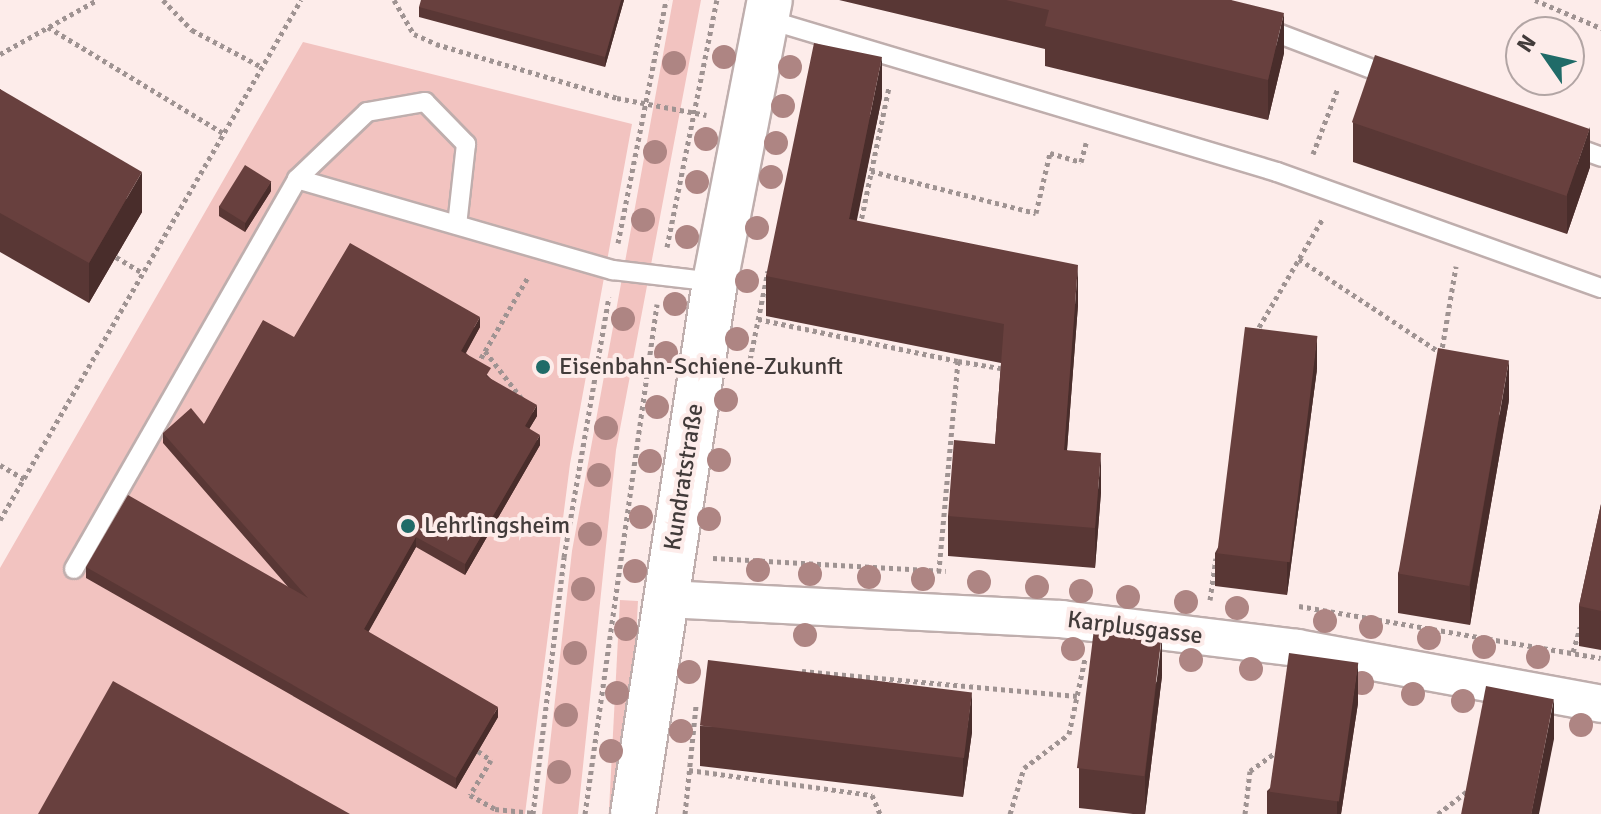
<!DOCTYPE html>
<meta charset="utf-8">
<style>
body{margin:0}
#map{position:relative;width:1601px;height:814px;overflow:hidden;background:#fdecea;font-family:Signika,sans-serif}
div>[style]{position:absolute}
.green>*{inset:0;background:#f2c3c0;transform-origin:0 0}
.path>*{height:5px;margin-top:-2.5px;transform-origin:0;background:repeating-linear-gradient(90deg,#9f9392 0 4px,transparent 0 8px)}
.roads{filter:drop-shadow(2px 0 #bfaead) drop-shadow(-2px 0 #bfaead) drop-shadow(0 2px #bfaead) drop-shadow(0 -2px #bfaead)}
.service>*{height:18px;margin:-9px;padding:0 9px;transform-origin:9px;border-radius:9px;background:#fff}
.minor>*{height:36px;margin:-18px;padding:0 18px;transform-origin:18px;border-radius:18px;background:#fff}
.tertiary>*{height:44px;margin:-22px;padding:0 22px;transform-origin:22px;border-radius:22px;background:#fff}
.trees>*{width:24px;height:24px;margin:-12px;border-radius:50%;background:#ae8583}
.wall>*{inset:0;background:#593735}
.shaded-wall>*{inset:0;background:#492d2b}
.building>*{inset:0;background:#68403e;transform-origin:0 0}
.dots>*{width:22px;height:22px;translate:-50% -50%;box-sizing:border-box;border:4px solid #fdecea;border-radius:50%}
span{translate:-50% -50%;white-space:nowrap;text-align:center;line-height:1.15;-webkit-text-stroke:8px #fdecea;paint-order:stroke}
.poi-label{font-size:24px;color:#423b3a}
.left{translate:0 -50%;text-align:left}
.street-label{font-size:24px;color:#423b3a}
.north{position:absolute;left:1505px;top:16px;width:80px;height:80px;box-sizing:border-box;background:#fdecea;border:2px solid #b2a5a4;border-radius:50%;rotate:304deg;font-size:22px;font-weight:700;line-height:32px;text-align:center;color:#423b3a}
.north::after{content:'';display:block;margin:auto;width:28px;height:36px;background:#206b68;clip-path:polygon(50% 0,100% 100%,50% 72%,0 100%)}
</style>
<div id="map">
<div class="green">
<div style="clip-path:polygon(673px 0,701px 0,616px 450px,578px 814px,542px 814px,572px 551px)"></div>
<div style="clip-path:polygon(303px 42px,632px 124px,570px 464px,525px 814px,0 814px,0 568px)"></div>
<div style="left:620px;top:600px;width:18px;height:216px;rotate:3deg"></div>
</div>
<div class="path">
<div style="left:163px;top:0;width:42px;rotate:46deg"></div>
<div style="left:192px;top:30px;width:79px;rotate:27.9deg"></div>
<div style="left:394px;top:0;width:39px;rotate:60deg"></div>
<div style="left:414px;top:34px;width:24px;rotate:24deg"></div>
<div style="left:436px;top:44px;width:189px;rotate:16.6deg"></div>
<div style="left:617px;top:98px;width:91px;rotate:10.8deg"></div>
<div style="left:1535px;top:0;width:72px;rotate:23deg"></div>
<div style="left:48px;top:27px;width:205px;rotate:31.2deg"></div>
<div style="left:0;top:54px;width:111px;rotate:-29.1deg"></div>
<div style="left:1313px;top:154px;width:71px;rotate:-69.3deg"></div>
<div style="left:871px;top:171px;width:170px;rotate:14.3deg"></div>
<div style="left:1036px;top:213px;width:62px;rotate:-76.9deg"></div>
<div style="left:1050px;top:153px;width:32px;rotate:16deg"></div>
<div style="left:1081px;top:162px;width:20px;rotate:-75deg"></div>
<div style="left:860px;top:226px;width:142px;rotate:-78.2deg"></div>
<div style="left:618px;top:243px;width:248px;rotate:-78.8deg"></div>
<div style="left:667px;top:247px;width:252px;rotate:-78.6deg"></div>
<div style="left:116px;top:257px;width:31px;rotate:31deg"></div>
<div style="left:1299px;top:259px;width:170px;rotate:33.5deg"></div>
<div style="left:758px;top:319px;width:204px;rotate:11.9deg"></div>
<div style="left:958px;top:361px;width:211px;rotate:95.2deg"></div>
<div style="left:1255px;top:334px;width:134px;rotate:-59.6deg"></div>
<div style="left:485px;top:351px;width:67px;rotate:52.3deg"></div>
<div style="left:1441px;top:355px;width:90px;rotate:-80.4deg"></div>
<div style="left:958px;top:361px;width:43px;rotate:9.5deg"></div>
<div style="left:477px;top:365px;width:102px;rotate:-59.9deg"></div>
<div style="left:747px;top:375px;width:106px;rotate:-78.6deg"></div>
<div style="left:0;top:465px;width:28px;rotate:30deg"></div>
<div style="left:0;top:520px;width:601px;rotate:-59.94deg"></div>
<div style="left:713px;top:558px;width:233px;rotate:3.2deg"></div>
<div style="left:1210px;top:600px;width:42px;rotate:-81.9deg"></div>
<div style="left:1299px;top:606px;width:306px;rotate:9.8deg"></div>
<div style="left:1573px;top:652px;width:26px;rotate:-74deg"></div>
<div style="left:802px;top:671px;width:276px;rotate:5.2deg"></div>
<div style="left:478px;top:751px;width:16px;rotate:35deg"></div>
<div style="left:491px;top:760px;width:41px;rotate:121deg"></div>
<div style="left:470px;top:795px;width:29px;rotate:29deg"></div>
<div style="left:495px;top:809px;width:38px;rotate:6deg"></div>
<div style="left:689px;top:770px;width:185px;rotate:7.8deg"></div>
<div style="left:872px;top:795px;width:21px;rotate:67deg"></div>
<div style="left:533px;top:814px;width:259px;rotate:-83.1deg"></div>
<div style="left:564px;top:557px;width:264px;rotate:-80.2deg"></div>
<div style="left:585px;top:814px;width:515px;rotate:-81.96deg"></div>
<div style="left:685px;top:814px;width:110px;rotate:-84.2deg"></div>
<div style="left:1010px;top:814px;width:48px;rotate:-73.1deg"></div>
<div style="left:1024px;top:768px;width:56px;rotate:-37.1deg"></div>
<div style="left:1069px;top:734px;width:77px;rotate:-78deg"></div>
<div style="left:1245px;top:814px;width:43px;rotate:-83.4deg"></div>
<div style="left:1250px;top:771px;width:31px;rotate:-36deg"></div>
<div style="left:1438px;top:814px;width:37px;rotate:-38deg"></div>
</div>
<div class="roads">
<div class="service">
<div style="left:766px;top:19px;width:533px;rotate:16.67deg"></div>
<div style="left:1277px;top:172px;width:344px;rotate:19.7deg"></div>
<div style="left:1264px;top:28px;width:138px;rotate:20.8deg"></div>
<div style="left:1566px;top:144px;width:37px;rotate:20deg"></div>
<div style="left:297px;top:179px;width:329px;rotate:16.1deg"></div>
<div style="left:613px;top:270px;width:103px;rotate:6.7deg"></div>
<div style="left:74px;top:569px;width:449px;rotate:-60.2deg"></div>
<div style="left:297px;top:179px;width:97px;rotate:-43.7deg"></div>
<div style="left:367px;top:112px;width:59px;rotate:-9.8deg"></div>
<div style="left:425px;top:102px;width:59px;rotate:45.7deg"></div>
<div style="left:466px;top:144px;width:81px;rotate:96.3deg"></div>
</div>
<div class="minor">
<div style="left:664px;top:599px;width:398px;rotate:2.9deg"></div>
<div style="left:1061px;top:619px;width:238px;rotate:7deg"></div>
<div style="left:1297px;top:648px;width:309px;rotate:10.4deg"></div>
</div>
<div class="tertiary">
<div style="left:633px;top:814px;width:538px;rotate:-81.24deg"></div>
<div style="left:715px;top:282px;width:287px;rotate:-79deg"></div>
</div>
</div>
<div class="trees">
<div style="left:724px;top:57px"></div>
<div style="left:674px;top:63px"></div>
<div style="left:790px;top:67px"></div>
<div style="left:783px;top:106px"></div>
<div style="left:706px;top:139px"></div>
<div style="left:776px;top:143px"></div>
<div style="left:655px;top:152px"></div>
<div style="left:771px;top:177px"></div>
<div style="left:697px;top:182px"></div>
<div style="left:643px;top:220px"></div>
<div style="left:757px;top:228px"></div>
<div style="left:687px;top:237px"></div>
<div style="left:747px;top:281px"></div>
<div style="left:675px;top:304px"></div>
<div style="left:623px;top:319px"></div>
<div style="left:737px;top:339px"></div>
<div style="left:666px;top:353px"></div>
<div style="left:726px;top:400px"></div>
<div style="left:657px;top:407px"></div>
<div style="left:606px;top:428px"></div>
<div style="left:719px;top:460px"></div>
<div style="left:650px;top:461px"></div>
<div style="left:599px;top:475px"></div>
<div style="left:641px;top:517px"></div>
<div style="left:709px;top:519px"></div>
<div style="left:590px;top:534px"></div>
<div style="left:758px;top:570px"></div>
<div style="left:635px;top:571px"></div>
<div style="left:810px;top:574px"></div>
<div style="left:869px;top:577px"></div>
<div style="left:923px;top:579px"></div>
<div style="left:979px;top:582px"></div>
<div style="left:1037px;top:587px"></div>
<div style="left:583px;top:589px"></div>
<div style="left:1081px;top:591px"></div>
<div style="left:1128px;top:597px"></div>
<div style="left:1186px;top:602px"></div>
<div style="left:1237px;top:608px"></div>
<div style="left:1325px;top:621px"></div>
<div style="left:1371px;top:627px"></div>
<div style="left:626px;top:629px"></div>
<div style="left:805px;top:635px"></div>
<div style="left:1429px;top:638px"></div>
<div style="left:1484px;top:647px"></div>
<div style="left:1073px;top:649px"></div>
<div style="left:575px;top:653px"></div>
<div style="left:1538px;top:657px"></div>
<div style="left:1191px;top:660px"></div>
<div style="left:1251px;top:669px"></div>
<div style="left:689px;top:672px"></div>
<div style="left:1362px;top:683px"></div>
<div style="left:617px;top:693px"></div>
<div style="left:1413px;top:694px"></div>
<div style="left:1463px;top:701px"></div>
<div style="left:566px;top:715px"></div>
<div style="left:1581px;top:725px"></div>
<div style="left:681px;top:731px"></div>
<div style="left:611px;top:751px"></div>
<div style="left:559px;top:772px"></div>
</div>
<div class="wall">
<div style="clip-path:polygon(624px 0,605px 67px,419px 17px,419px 7px)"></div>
<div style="clip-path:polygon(839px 0,1231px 0,1284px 53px,1268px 120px,1045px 66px,1045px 49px)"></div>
<div style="clip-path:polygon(0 89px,142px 212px,89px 303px,0 252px)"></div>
<div style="clip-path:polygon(882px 97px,856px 221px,1078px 305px,1067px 450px,1101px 492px,1095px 568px,948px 556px,948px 516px,995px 444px,1001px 363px,766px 316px,766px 276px)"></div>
<div style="clip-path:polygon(1353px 122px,1590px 167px,1567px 234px,1353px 162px)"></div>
<div style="clip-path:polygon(271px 191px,245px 232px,219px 216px,219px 206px)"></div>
<div style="clip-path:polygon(480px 327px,466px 353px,491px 379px,537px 416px,529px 429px,540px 445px,465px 575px,416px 547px,368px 632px,498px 717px,456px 789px,86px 578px,86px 567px,289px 588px,163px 443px,163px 433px,204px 424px,294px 337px)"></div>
<div style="clip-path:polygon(1317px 369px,1287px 595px,1215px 586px,1215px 553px)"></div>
<div style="clip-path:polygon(1509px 400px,1470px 625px,1398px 613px,1398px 573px)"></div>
<div style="clip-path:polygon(1601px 504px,1601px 650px,1579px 646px,1579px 606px)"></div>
<div style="clip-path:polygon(1162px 676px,1145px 814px,1133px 814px,1079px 808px,1079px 768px)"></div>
<div style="clip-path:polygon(1358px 703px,1341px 814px,1267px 814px,1267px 791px)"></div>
<div style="clip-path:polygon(700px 726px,972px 732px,963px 797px,700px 766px)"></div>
</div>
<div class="shaded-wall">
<div style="clip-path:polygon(621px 0,624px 0,605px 67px,605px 57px)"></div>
<div style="clip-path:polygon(1284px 13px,1284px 53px,1268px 120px,1268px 80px)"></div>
<div style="clip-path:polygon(882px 57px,882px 97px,849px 259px,849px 219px)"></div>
<div style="clip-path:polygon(1590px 127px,1590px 167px,1567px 234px,1567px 194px)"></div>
<div style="clip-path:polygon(142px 172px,142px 212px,89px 303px,89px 263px)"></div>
<div style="clip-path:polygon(271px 181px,271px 191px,245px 232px,245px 222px)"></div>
<div style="clip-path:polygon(1078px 265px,1078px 305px,1064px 489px,1064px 450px)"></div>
<div style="clip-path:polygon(480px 317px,480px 327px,461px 361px,461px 351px)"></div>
<div style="clip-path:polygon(1317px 336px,1317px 369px,1287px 595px,1287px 562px)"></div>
<div style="clip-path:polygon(1509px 360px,1509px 400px,1470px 625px,1470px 585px)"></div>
<div style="clip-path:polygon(537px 405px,537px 416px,525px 436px,525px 426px)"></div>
<div style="clip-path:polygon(540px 435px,540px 445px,465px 575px,465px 564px)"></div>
<div style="clip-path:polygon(1101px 453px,1101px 492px,1095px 568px,1095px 528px)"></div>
<div style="clip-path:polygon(416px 537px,416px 547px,364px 640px,364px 629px)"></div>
<div style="clip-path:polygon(1162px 637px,1162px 676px,1145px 814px,1145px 776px)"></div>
<div style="clip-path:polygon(1358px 663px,1358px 703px,1341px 814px,1337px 814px,1337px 801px)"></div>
<div style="clip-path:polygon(972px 692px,972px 732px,963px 797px,963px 758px)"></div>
<div style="clip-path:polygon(1554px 699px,1554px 739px,1539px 814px,1531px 814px)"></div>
<div style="clip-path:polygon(498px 707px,498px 717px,456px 789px,456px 778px)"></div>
</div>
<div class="building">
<div style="clip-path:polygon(421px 0,621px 0,605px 57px,419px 7px)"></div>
<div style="clip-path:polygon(1006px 0,1231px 0,1284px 13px,1268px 80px,1045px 26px,1049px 10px)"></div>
<div style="clip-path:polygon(814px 43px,882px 57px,849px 219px,1078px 265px,1064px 450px,1101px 453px,1095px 528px,948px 516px,954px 440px,995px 444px,1004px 324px,766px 276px)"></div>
<div style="left:1375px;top:55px;width:227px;height:71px;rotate:19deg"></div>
<div style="clip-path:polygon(0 89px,142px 172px,89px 263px,0 213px)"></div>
<div style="left:245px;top:165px;width:31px;height:49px;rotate:32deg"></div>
<div style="clip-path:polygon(350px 243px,480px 317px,461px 351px,491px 368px,486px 376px,537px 405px,525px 426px,540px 435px,465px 564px,416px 537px,364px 629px,498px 707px,456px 778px,86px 567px,128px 495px,308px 598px,163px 433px,191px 408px,204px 424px,263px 320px,294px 337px)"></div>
<div style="left:1245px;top:327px;width:73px;height:228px;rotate:7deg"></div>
<div style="left:1438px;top:348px;width:72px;height:229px;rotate:10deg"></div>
<div style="clip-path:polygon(1601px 504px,1601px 611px,1579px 606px)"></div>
<div style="left:1094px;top:629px;width:68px;height:140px;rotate:7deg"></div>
<div style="left:1289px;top:653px;width:70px;height:140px;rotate:8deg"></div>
<div style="left:708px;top:660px;width:266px;height:66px;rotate:7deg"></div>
<div style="clip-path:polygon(113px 681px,350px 814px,38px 814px)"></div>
<div style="left:1486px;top:686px;width:69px;height:131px;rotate:11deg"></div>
</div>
<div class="dots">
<div style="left:543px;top:367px;background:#206b68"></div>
<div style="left:408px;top:526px;background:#206b68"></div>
</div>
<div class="poi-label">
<span class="left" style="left:559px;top:367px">Eisenbahn-Schiene-Zukunft</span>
<span class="left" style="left:424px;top:526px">Lehrlingsheim</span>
</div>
<div class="street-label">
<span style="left:684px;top:477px;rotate:-81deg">Kundratstraße</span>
<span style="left:1135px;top:628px;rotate:7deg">Karplusgasse</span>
</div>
<div class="north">N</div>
</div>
